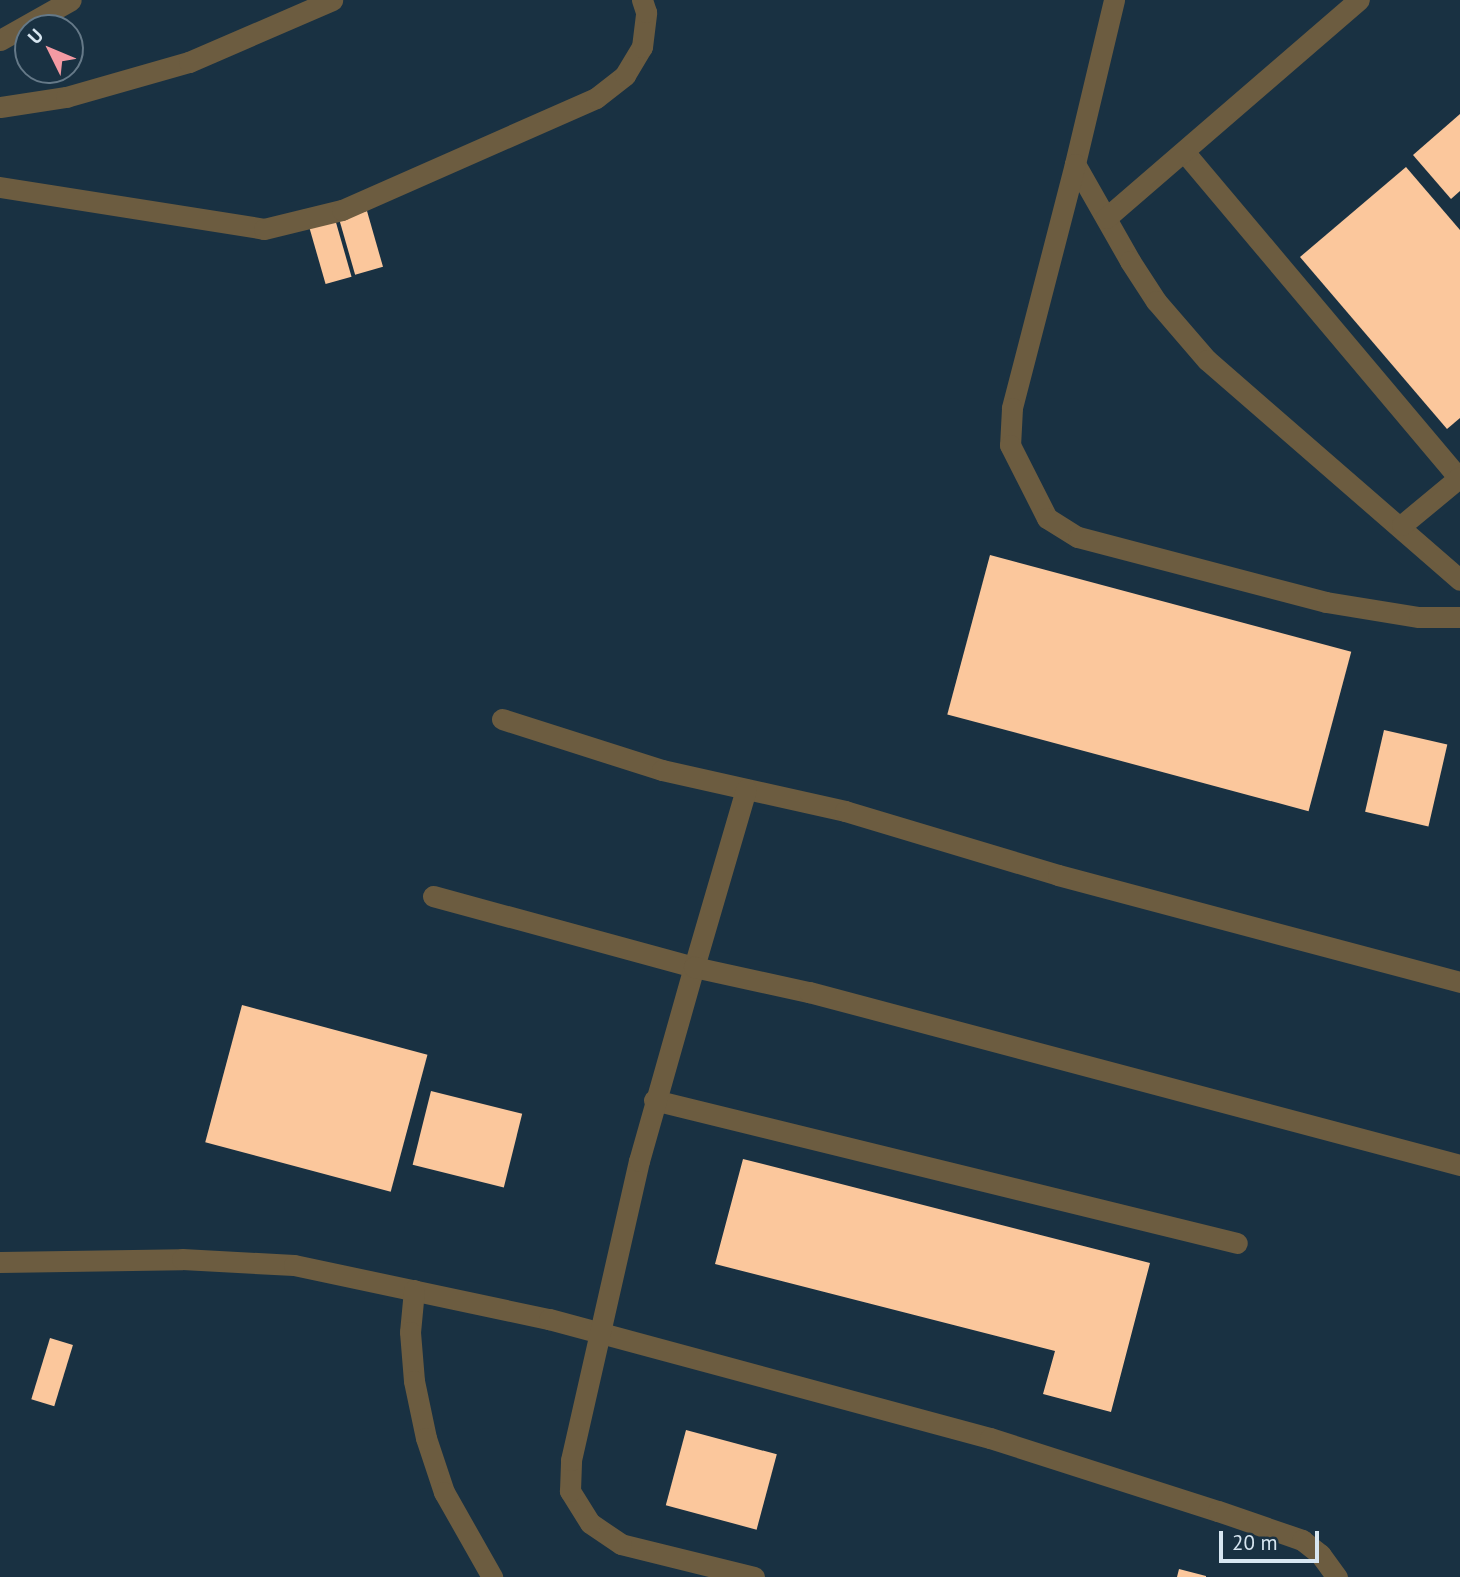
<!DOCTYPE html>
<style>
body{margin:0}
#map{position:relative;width:1460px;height:1577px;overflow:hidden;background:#193142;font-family:"PT Sans",sans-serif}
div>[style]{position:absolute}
.building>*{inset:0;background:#fbc79c;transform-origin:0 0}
.minor>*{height:21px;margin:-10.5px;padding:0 10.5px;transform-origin:10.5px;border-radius:10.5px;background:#6c5c40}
span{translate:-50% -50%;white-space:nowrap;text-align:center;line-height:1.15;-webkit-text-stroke:7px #193142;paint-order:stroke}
.north{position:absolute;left:14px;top:14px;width:70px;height:70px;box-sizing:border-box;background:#193142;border:2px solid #657988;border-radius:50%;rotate:313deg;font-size:19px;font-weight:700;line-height:28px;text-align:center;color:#d7e6f1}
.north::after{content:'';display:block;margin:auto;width:24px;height:32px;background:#f49aa3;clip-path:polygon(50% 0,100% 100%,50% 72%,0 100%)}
.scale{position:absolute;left:1219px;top:1531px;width:100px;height:32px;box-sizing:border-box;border:4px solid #d7e6f1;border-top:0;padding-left:9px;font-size:21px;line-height:24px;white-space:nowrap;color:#d7e6f1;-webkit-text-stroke:5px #193142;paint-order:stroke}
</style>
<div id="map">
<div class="building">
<div style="clip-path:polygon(1460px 114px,1460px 191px,1451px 199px,1413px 155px)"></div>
<div style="clip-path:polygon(1406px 167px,1460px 230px,1460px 418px,1447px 429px,1300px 257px)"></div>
<div style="left:367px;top:211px;width:58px;height:29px;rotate:74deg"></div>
<div style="left:335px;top:219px;width:60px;height:27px;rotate:74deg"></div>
<div style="left:990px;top:555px;width:374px;height:165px;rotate:15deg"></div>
<div style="left:1384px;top:730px;width:65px;height:84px;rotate:13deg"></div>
<div style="left:242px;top:1005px;width:192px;height:142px;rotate:15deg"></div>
<div style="left:431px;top:1091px;width:94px;height:76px;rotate:14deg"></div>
<div style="clip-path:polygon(743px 1159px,1150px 1263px,1111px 1412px,1043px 1394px,1055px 1351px,715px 1264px)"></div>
<div style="left:50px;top:1338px;width:24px;height:64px;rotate:17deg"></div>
<div style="left:686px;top:1430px;width:94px;height:78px;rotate:15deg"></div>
<div style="clip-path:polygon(1179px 1569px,1206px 1576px,1206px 1577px,1177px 1577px)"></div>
</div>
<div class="minor">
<div style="left:1114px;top:0;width:169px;rotate:103.4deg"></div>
<div style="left:1075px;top:164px;width:112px;rotate:60.4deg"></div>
<div style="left:1130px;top:261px;width:48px;rotate:57deg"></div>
<div style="left:1156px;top:301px;width:78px;rotate:49.2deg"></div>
<div style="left:1207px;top:360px;width:335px;rotate:41deg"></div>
<div style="left:0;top:40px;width:81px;rotate:-29.4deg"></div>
<div style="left:0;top:107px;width:67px;rotate:-8.6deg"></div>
<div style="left:66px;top:97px;width:128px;rotate:-15.9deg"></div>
<div style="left:189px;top:62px;width:156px;rotate:-23.4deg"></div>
<div style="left:1186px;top:154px;width:424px;rotate:49.9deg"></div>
<div style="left:1075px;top:164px;width:252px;rotate:104.5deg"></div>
<div style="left:1012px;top:408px;width:37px;rotate:93deg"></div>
<div style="left:1010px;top:445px;width:82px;rotate:63.1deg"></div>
<div style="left:1047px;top:518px;width:36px;rotate:32deg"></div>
<div style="left:1078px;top:537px;width:256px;rotate:14.7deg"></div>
<div style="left:1326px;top:602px;width:94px;rotate:9.2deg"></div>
<div style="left:1419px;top:617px;width:41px"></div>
<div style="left:0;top:187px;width:267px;rotate:9deg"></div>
<div style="left:264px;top:229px;width:80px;rotate:-13.7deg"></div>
<div style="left:342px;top:210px;width:278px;rotate:-23.8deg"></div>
<div style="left:596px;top:98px;width:37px;rotate:-38deg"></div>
<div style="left:625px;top:75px;width:33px;rotate:-59deg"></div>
<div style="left:642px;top:47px;width:35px;rotate:-83deg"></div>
<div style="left:646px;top:12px;width:13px;rotate:-108deg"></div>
<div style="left:1106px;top:218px;width:334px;rotate:-40.8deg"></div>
<div style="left:1402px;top:525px;width:75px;rotate:-39.6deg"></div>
<div style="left:502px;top:719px;width:168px;rotate:17.7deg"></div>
<div style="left:662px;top:770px;width:188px;rotate:12.6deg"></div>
<div style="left:845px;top:811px;width:222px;rotate:16.7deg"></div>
<div style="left:1058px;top:875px;width:416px;rotate:14.9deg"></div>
<div style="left:433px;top:896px;width:270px;rotate:15.2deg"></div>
<div style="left:694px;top:967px;width:185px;rotate:-73.7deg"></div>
<div style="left:654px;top:1100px;width:600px;rotate:13.78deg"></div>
<div style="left:0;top:1262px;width:182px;rotate:-0.9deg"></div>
<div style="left:182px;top:1259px;width:112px;rotate:3.1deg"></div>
<div style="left:294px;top:1265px;width:261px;rotate:12deg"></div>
<div style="left:549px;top:1319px;width:457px;rotate:15.1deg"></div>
<div style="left:990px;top:1438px;width:239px;rotate:17.8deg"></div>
<div style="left:1218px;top:1511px;width:89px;rotate:19deg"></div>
<div style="left:1302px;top:1540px;width:23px;rotate:38deg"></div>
<div style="left:1320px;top:1554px;width:29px;rotate:54deg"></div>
<div style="left:414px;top:1290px;width:42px;rotate:95.4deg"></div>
<div style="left:410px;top:1332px;width:49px;rotate:85.3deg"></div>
<div style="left:414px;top:1381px;width:58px;rotate:78.1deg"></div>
<div style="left:426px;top:1438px;width:57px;rotate:71.6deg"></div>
<div style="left:444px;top:1492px;width:98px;rotate:60.5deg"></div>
<div style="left:754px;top:1577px;width:137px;rotate:-166.1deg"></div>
<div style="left:621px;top:1544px;width:37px;rotate:-146deg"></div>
<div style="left:590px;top:1523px;width:38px;rotate:-122deg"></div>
<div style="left:570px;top:1491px;width:31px;rotate:-88deg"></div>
<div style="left:571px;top:1460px;width:307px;rotate:-77.2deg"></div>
<div style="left:639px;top:1161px;width:202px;rotate:-74.2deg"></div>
<div style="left:694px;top:967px;width:118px;rotate:12.3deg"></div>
<div style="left:809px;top:992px;width:674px;rotate:14.88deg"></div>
</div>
<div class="north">U</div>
<div class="scale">20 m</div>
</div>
